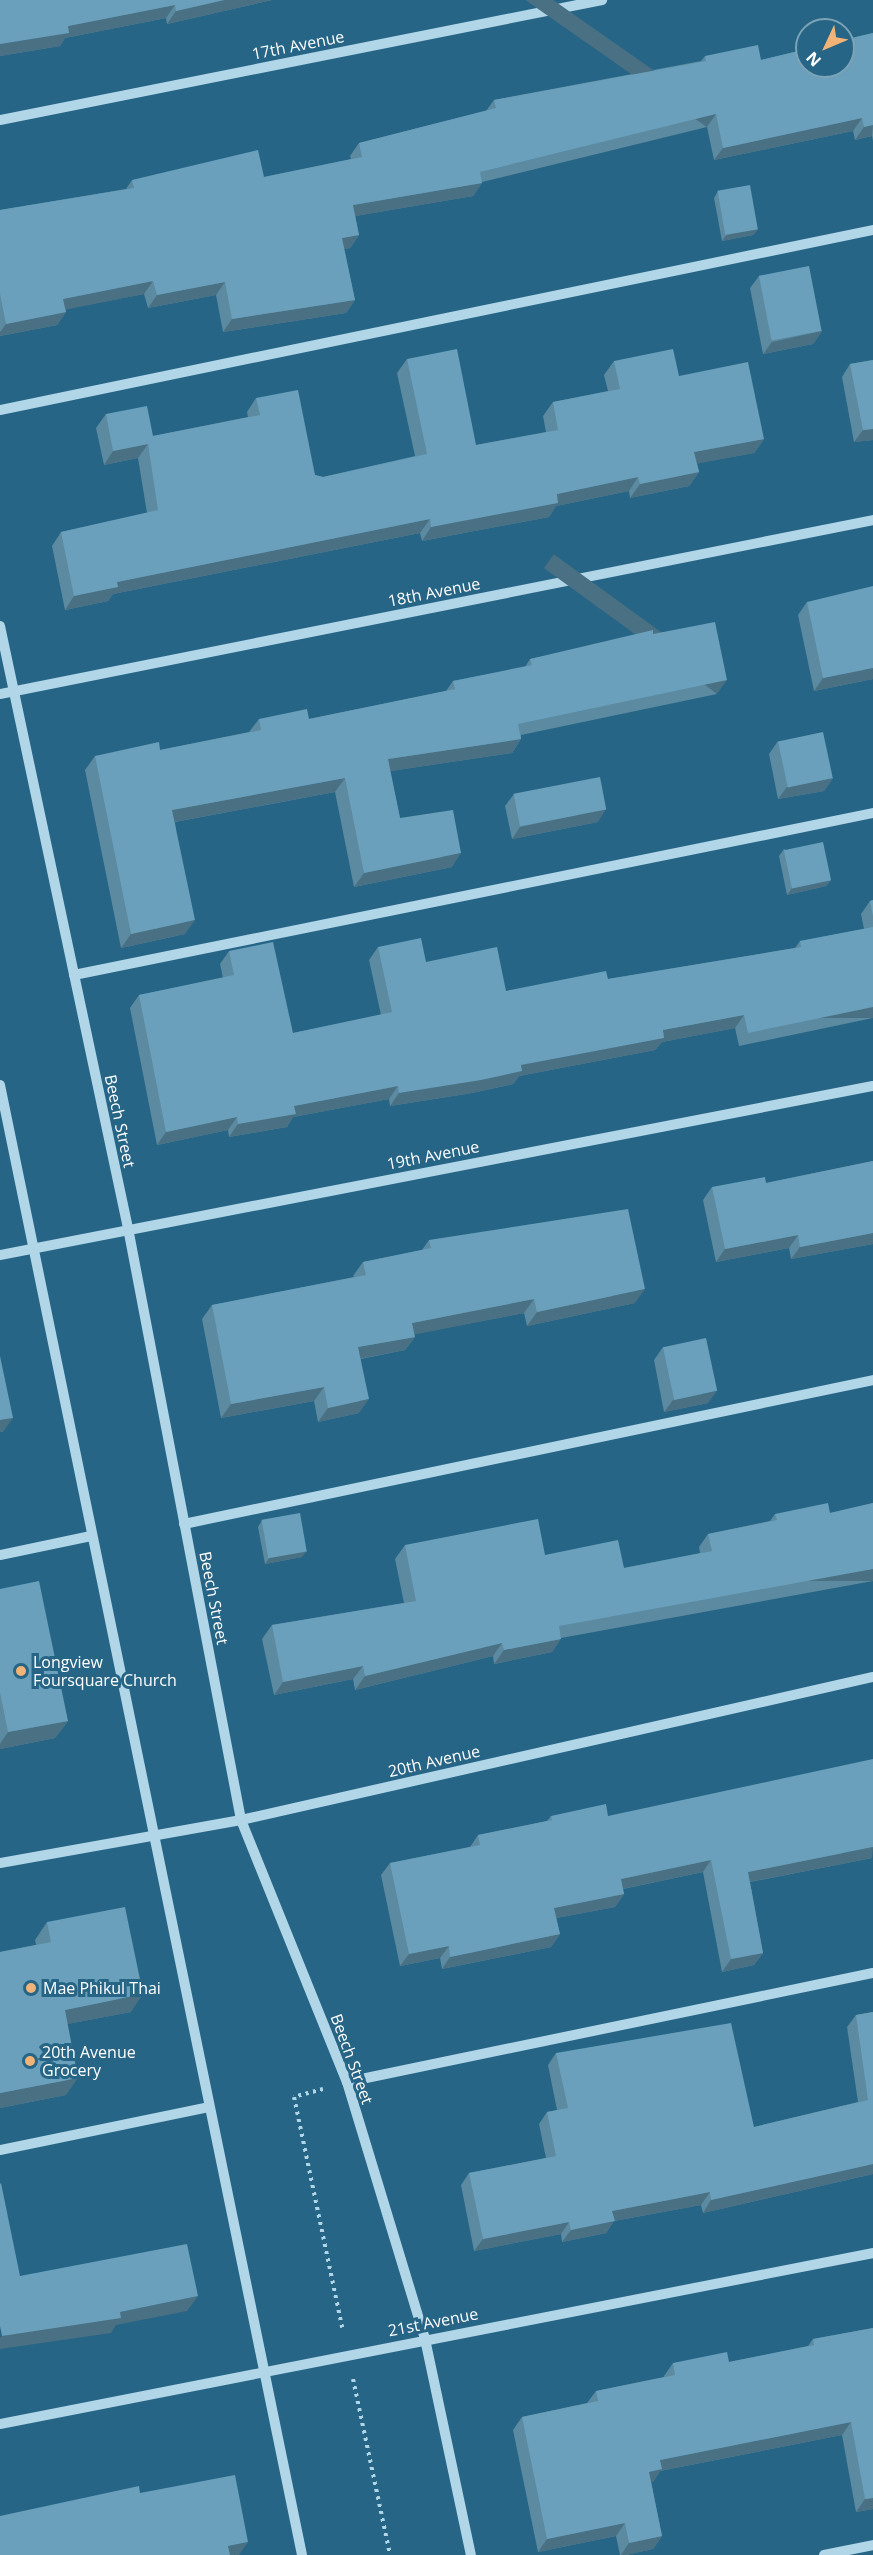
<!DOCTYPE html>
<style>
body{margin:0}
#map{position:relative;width:873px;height:2555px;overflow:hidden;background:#266586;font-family:"Open Sans",sans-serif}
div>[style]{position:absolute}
.path>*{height:4px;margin-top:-2px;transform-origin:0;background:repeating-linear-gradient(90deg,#b1d6e8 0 3px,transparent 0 7.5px)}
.minor>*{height:10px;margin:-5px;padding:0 5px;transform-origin:5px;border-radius:5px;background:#b1d6e8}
.wall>*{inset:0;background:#5b8aa1}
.shaded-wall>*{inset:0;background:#4a7083;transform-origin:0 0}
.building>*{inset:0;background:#6aa0bb;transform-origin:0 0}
.dots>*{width:16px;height:16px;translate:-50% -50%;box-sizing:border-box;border:3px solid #266586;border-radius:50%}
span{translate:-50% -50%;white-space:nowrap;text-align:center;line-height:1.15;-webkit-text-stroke:6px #266586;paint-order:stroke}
.street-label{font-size:16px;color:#fff}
.poi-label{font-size:16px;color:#fff}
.left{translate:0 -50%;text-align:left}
.north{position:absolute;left:795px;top:18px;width:60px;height:60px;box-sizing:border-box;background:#266586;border:2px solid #7da3b6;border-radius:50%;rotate:226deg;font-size:16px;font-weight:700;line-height:24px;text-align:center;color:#fff}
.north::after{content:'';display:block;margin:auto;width:21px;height:27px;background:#f2b376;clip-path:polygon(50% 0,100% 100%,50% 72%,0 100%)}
</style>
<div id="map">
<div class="path">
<div style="left:323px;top:2089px;width:30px;rotate:165deg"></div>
<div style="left:294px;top:2097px;width:239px;rotate:78.2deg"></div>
<div style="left:353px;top:2379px;width:180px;rotate:78.1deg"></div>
</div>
<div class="minor">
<div style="left:0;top:120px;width:614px;rotate:-11.27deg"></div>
<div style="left:0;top:410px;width:891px;rotate:-11.65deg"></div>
<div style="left:0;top:626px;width:615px;rotate:78deg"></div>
<div style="left:128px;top:1228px;width:603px;rotate:79.19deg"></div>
<div style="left:241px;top:1820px;width:283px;rotate:68deg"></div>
<div style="left:347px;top:2082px;width:269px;rotate:73.1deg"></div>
<div style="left:425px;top:2339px;width:221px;rotate:78deg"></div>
<div style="left:0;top:694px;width:890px;rotate:-11.27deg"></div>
<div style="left:74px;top:975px;width:815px;rotate:-11.46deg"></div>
<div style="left:0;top:1085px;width:1501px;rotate:78.39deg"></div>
<div style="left:0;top:1255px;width:889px;rotate:-10.96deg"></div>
<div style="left:184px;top:1524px;width:704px;rotate:-11.8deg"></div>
<div style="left:0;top:1555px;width:93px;rotate:-11.8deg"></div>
<div style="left:0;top:1863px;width:245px;rotate:-10.1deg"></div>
<div style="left:241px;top:1820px;width:648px;rotate:-12.75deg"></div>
<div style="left:347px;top:2082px;width:537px;rotate:-11.71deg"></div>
<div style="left:0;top:2150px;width:213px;rotate:-11.6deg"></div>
<div style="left:0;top:2424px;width:890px;rotate:-11.08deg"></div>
<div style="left:824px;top:2555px;width:50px;rotate:-11.5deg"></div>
</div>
<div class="wall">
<div style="clip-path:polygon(0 0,272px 0,167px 24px,166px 18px,65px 38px,60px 46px,0 56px)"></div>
<div style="clip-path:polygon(873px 33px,873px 141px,872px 136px,855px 140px,853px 131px,714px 160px,707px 127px,482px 182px,482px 183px,473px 196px,355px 216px,359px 235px,350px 248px,344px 249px,355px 300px,346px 313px,223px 332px,216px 295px,148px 308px,144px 294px,65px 309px,66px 312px,57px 325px,0 336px,0 210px,126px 189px,132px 180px,264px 177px,351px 159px,350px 156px,359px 143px,486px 111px,494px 100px,701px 61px,705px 56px,761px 60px)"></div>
<div style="clip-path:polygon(718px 191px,758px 229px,753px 235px,722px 241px,714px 198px)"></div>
<div style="clip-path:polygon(759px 276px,822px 331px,813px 344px,763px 354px,750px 288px)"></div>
<div style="clip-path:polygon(407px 359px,476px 445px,546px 432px,543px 416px,553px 402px,608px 391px,604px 375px,614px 361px,679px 376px,764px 439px,754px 453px,697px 463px,699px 472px,689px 486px,630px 498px,629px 491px,556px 506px,549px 517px,422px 541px,420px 533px,113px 594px,108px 601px,65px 610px,52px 546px,61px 532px,147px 513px,138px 458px,104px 465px,96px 428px,106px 414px,153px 436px,248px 417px,247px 412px,256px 398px,315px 475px,323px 477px,415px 456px,397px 373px)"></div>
<div style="clip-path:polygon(873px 360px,873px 440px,854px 442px,842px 377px,850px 364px)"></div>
<div style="clip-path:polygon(807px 602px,873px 679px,814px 691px,798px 615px)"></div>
<div style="clip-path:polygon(653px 634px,717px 694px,521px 735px,521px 739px,512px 753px,390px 771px,400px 818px,452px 867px,354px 887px,335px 792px,175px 822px,185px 934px,121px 948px,85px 770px,95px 756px,160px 750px,249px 732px,259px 719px,309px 719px,446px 691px,453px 681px,525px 667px,530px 659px)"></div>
<div style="clip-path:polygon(778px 741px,833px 778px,824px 791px,778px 799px,769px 754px)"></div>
<div style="clip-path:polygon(514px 794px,598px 822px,512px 839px,505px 806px)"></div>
<div style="clip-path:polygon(784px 849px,831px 880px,826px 886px,787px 895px,779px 856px)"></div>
<div style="clip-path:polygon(873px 900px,873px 1018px,739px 1046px,735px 1028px,662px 1042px,655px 1050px,519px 1076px,513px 1084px,472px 1093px,390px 1106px,389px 1099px,293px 1117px,287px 1127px,229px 1137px,228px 1130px,157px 1145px,130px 1008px,139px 995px,223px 978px,220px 964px,229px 951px,293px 1033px,381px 1015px,369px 960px,378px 947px,426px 962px,506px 991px,608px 979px,795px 948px,800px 941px,864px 929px,861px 914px,870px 901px)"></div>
<div style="clip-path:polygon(873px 1161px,873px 1244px,791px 1259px,789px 1248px,716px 1262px,703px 1200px,712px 1187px,766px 1183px)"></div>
<div style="clip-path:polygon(429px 1240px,635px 1303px,527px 1326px,524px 1313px,414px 1334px,415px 1337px,405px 1350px,361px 1359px,359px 1413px,318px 1422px,314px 1401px,221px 1418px,202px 1319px,212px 1305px,354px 1277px,353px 1276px,363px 1262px,422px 1250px)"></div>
<div style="clip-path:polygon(663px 1347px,708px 1403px,664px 1412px,654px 1360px)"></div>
<div style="clip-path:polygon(873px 1503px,873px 1581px,561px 1638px,552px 1652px,494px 1664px,493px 1656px,355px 1690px,353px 1679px,274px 1695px,262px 1639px,272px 1625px,404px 1603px,395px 1559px,405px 1545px,545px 1555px,624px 1568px,700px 1553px,699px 1547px,708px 1534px,770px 1521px,775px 1514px,830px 1513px)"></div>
<div style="clip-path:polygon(262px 1520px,302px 1557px,265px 1564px,258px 1527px)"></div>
<div style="clip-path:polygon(0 1589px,68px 1721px,55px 1738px,0 1749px)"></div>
<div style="clip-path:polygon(551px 1816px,608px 1816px,872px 1858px,750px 1882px,763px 1953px,754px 1965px,722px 1972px,703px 1872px,623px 1889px,624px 1894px,615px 1907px,556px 1918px,560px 1934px,551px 1947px,442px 1969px,440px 1958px,400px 1966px,381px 1875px,390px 1863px,470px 1847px,478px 1835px,547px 1821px)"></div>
<div style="clip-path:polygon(47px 1922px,131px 2012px,67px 2024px,66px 2095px,0 2108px,0 1952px,36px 1945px,35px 1940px)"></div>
<div style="clip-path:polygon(873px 2012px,873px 2174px,703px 2213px,701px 2205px,614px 2221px,606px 2233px,562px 2242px,561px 2234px,474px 2251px,461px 2185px,469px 2173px,546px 2158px,539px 2124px,547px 2112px,557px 2110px,548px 2065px,556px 2053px,754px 2127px,858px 2102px,847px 2027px,856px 2015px)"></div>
<div style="clip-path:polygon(873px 2328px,873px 2509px,856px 2512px,842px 2435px,660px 2471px,653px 2482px,651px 2482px,662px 2536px,653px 2549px,626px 2555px,620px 2555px,616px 2536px,538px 2552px,513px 2430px,522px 2417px,587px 2403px,596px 2391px,664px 2377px,664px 2376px,673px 2363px,729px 2362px,808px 2346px,813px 2339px)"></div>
</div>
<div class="shaded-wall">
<div style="clip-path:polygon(224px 0,272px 0,167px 24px,176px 11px)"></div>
<div style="clip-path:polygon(175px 5px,166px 18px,65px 38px,60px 46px,0 56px,0 44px,68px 26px)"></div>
<div style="left:716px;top:114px;width:16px;height:243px;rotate:125deg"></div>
<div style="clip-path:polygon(862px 118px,853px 131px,714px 160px,723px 148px)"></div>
<div style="clip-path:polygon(873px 125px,872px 136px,855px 140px,864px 127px)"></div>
<div style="clip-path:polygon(482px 183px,473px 196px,344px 218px,353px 205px)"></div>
<div style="clip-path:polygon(758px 229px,753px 235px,722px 241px,727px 234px)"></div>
<div style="clip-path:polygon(359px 235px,350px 248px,333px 251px,342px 238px)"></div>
<div style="clip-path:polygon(153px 281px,144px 294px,54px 312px,63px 299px)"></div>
<div style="clip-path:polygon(225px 282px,216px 295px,148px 308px,157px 295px)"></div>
<div style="clip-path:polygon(355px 300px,346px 313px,223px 332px,232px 319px)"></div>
<div style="clip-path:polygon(66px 312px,57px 325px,0 336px,0 332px,6px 324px)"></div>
<div style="clip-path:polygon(822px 331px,813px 344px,763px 354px,772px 342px)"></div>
<div style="clip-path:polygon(873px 429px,873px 440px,854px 442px,863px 430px)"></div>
<div style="clip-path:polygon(764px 439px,754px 453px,685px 466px,694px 452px)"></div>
<div style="clip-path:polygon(148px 444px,138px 458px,104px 465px,113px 451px)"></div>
<div style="clip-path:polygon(699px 472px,689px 486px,630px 498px,640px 484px)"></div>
<div style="clip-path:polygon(638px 477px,629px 491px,556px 506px,549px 517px,422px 541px,431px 527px,557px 494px)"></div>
<div style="clip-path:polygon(430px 519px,420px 533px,113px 594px,108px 601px,65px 610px,74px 596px,117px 582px)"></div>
<div style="clip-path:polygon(873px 668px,873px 679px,814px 691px,823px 678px)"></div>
<div style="left:727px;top:680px;width:17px;height:214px;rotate:126deg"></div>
<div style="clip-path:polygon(521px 739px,512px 753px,378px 773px,388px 759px)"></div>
<div style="clip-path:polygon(345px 778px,335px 792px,163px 824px,172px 810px)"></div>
<div style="clip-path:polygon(833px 778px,824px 791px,778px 799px,787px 787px)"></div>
<div style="clip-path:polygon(606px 809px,598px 822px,512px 839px,520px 827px)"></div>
<div style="clip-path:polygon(461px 853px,452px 867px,354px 887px,364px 873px)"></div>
<div style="clip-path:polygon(831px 880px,826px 886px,787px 895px,792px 888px)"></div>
<div style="clip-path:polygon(195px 920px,185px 934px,121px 948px,131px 934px)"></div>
<div style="left:873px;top:1007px;width:11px;height:128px;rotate:90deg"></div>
<div style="clip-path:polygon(744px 1015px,735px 1028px,662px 1042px,655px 1050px,519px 1076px,513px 1084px,472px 1093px,390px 1106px,399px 1093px,663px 1030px)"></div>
<div style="clip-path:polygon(398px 1086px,389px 1099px,293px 1117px,287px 1127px,229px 1137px,238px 1124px,294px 1106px)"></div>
<div style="clip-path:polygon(237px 1117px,228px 1130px,157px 1145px,166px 1132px)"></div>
<div style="clip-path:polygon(873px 1233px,873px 1244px,791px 1259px,800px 1247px)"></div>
<div style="clip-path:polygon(798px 1235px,789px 1248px,716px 1262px,725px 1249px)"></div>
<div style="clip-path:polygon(645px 1289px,635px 1303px,527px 1326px,537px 1312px)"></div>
<div style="clip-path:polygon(534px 1299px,524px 1313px,402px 1337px,412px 1323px)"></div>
<div style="clip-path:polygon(415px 1337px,405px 1350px,348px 1361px,358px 1347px)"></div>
<div style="clip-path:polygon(324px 1387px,314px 1401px,221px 1418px,231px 1404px)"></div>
<div style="clip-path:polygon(717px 1391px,708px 1403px,664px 1412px,673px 1400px)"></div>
<div style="clip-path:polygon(369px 1399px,359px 1413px,318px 1422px,328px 1408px)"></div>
<div style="clip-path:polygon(13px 1418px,3px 1432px,0 1432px,0 1420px)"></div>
<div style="clip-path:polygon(307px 1551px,302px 1557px,265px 1564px,270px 1557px)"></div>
<div style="left:873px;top:1569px;width:12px;height:319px;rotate:90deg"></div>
<div style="clip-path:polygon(561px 1639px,552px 1652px,494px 1664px,504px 1650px)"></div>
<div style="clip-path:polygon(502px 1643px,493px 1656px,355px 1690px,365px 1676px)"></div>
<div style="clip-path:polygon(363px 1666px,353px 1679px,274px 1695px,283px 1682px)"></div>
<div style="clip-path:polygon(68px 1721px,55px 1738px,0 1749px,0 1744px,8px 1732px)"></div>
<div style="clip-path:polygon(873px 1847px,872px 1858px,739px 1884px,748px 1872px)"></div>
<div style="clip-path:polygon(711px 1860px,703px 1872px,612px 1891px,621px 1879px)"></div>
<div style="clip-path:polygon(624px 1894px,615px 1907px,546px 1920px,554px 1908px)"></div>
<div style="clip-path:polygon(560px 1934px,551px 1947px,442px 1969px,450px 1957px)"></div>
<div style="clip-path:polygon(449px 1946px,440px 1958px,400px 1966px,409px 1954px)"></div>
<div style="clip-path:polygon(763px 1953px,754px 1965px,722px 1972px,731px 1959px)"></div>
<div style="clip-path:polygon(143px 1994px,131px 2012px,52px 2027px,65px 2010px)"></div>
<div style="clip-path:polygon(78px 2078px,66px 2095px,0 2108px,0 2093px)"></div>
<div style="clip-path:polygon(873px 2164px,873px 2174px,703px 2213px,711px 2200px)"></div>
<div style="clip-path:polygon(710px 2192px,701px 2205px,614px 2221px,606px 2233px,562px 2242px,571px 2230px,612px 2211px)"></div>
<div style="clip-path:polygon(569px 2222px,561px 2234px,474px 2251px,483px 2239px)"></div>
<div style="clip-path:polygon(198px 2296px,187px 2311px,116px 2325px,111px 2333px,0 2349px,0 2338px,2px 2336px)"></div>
<div style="clip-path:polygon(851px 2422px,842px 2435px,660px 2471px,653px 2482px,639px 2485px,649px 2472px,660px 2460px)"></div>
<div style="clip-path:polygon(873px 2498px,873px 2509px,856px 2512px,865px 2499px)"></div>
<div style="clip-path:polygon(625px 2523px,616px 2536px,538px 2552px,547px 2539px)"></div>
<div style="clip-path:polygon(662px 2536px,653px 2549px,626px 2555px,621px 2555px,629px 2543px)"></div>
<div style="clip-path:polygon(248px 2542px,239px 2555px,222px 2555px,228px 2546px)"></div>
</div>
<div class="building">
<div style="clip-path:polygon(0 0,224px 0,176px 11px,175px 5px,68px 26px,69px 33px,0 44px)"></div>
<div style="clip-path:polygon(873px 33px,873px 125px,864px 127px,862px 118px,723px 148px,716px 114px,480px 172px,482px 183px,353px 205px,359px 235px,342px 238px,355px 300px,232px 319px,225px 282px,157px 295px,153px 281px,63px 299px,66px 312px,6px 324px,0 294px,0 210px,134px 188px,132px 180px,258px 150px,264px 177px,362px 157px,359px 143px,496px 108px,494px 100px,706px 61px,705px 56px,758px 45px,761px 60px,807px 49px,807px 66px,843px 66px,843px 40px)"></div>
<div style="left:750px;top:185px;width:45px;height:33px;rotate:80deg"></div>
<div style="left:809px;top:266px;width:66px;height:51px;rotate:79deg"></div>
<div style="clip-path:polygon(457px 349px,476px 445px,558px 430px,553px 402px,620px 389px,614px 361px,673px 349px,679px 376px,748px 362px,764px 439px,694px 452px,699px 472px,640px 484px,638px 477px,557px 494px,558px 503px,431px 527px,430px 519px,117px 582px,118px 587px,74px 596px,61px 532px,158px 510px,148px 444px,113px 451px,106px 414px,147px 406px,153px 436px,260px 415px,256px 398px,298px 390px,315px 475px,323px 477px,427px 454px,407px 359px)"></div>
<div style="clip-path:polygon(873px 360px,873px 429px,863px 430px,850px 364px)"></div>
<div style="clip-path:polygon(873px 586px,873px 668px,823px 678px,807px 602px)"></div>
<div style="clip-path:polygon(715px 622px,727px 680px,518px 724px,521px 739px,388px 759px,400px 818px,453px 810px,461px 853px,364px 873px,345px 778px,172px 810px,195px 920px,131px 934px,95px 756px,159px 742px,160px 750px,261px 730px,259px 719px,307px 709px,309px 719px,455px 689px,453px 681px,532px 665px,530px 659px,653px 630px,653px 634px)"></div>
<div style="left:823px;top:732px;width:47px;height:46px;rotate:78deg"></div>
<div style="left:600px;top:777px;width:33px;height:88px;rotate:79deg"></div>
<div style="left:823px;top:842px;width:39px;height:40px;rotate:78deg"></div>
<div style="clip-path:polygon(873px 900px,873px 916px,870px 901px)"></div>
<div style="clip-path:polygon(873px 927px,873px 1007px,748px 1033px,744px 1015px,663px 1030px,664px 1038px,521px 1065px,522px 1071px,481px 1080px,399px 1093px,398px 1086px,294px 1106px,296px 1114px,238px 1124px,237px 1117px,166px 1132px,139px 995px,234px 975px,229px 951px,273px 942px,293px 1033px,392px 1012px,378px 947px,421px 938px,426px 962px,497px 947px,506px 991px,606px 971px,608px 979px,801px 947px,800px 941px)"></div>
<div style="clip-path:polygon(873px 1161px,873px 1233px,800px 1247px,798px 1235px,725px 1249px,712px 1187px,765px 1177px,766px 1183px)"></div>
<div style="clip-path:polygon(628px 1209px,645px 1289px,537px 1312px,534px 1299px,412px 1323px,415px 1337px,358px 1347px,369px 1399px,328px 1408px,324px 1387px,231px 1404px,212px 1305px,366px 1275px,363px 1262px,431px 1248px,429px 1240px)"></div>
<div style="left:706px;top:1338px;width:54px;height:44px;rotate:78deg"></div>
<div style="clip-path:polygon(0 1356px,13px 1418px,0 1420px)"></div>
<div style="clip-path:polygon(828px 1503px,830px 1513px,873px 1503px,873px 1569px,559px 1626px,561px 1639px,504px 1650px,502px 1643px,365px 1676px,363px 1666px,283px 1682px,272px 1625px,416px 1601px,405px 1545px,538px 1519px,545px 1555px,618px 1540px,624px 1568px,712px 1551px,708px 1534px,777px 1520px,775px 1514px)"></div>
<div style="left:300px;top:1513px;width:39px;height:39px;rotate:80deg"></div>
<div style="clip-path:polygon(39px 1581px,68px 1721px,8px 1732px,0 1692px,0 1589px)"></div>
<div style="clip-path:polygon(873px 1759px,873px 1847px,748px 1872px,763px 1953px,731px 1959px,711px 1860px,621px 1879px,624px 1894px,554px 1908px,560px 1934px,450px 1957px,449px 1946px,409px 1954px,390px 1863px,480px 1845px,478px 1835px,552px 1820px,551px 1816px,606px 1804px,608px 1816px)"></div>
<div style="clip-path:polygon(125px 1907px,143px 1994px,65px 2010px,78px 2078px,0 2093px,0 1952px,51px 1942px,47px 1922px)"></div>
<div style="clip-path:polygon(873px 2012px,873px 2164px,711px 2200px,710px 2192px,612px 2211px,615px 2221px,571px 2230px,569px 2222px,483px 2239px,469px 2173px,556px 2156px,547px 2112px,568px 2108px,556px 2053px,731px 2023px,754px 2127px,868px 2100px,856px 2015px)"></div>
<div style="clip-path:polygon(1px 2183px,20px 2276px,187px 2244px,198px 2296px,120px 2312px,121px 2318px,2px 2336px,0 2326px,0 2184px)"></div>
<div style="clip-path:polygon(873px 2328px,873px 2498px,865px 2499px,851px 2422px,660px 2460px,662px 2469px,649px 2472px,662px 2536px,629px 2543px,625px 2523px,547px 2539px,522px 2417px,598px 2401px,596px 2391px,675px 2375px,673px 2363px,727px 2352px,729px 2362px,814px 2345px,813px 2339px)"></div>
<div style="clip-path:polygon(235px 2475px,248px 2542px,228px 2546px,230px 2555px,0 2555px,0 2516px,139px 2486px,140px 2493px)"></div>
</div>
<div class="dots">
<div style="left:21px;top:1671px;background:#f2b376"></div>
<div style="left:31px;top:1988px;background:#f2b376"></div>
<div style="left:30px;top:2061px;background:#f2b376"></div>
</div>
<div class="street-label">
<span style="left:298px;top:45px;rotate:-11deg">17th Avenue</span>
<span style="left:434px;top:592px;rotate:-11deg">18th Avenue</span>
<span style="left:120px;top:1121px;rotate:78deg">Beech Street</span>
<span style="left:433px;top:1155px;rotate:-11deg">19th Avenue</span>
<span style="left:214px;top:1598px;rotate:79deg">Beech Street</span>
<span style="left:434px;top:1761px;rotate:-13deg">20th Avenue</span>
<span style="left:352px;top:2059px;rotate:70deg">Beech Street</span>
<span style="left:433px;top:2322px;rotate:-11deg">21st Avenue</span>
</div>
<div class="poi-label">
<span class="left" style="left:33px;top:1671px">Longview<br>Foursquare Church</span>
<span class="left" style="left:43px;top:1988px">Mae Phikul Thai</span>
<span class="left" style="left:42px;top:2061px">20th Avenue<br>Grocery</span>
</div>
<div class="north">N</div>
</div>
